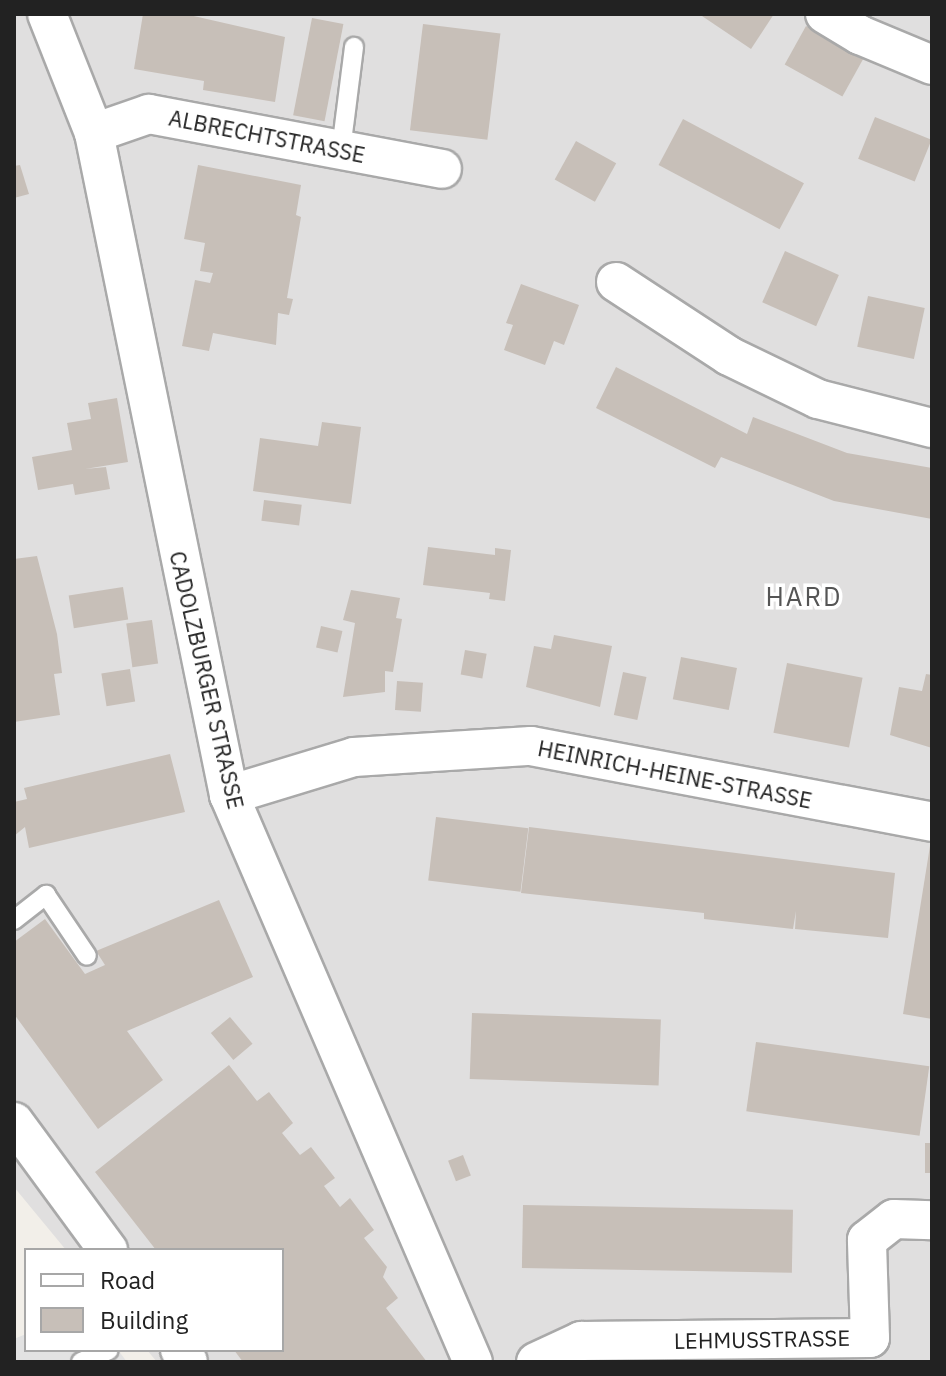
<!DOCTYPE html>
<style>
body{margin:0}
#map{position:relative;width:946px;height:1376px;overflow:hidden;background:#f2efe9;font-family:"IBM Plex Sans",sans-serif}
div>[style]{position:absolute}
.residential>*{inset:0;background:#e0dfdf}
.parking>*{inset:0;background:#e2e2e2}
.building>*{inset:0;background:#c7bfb8;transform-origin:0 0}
.roads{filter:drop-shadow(2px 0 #a9a9a9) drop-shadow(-2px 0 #a9a9a9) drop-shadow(0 2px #a9a9a9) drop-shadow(0 -2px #a9a9a9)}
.lane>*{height:18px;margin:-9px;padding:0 9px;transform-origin:9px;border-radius:9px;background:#fff}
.street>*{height:38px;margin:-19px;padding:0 19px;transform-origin:19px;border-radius:19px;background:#fff}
span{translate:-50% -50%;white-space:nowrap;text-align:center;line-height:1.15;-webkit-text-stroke:7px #fff;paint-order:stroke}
.street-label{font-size:22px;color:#222}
.quarter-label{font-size:26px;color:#555;letter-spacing:2px}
.frame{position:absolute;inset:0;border:16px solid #222;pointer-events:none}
.legend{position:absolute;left:24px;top:1248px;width:260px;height:104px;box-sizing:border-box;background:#fff;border:2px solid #a7a7a7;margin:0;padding:10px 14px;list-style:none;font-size:24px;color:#222}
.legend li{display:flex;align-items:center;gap:16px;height:40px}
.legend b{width:40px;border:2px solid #a7a7a7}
</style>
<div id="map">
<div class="residential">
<div style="clip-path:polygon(14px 14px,932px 14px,932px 1362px,157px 1362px,147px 1350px,282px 1350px,282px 1250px,66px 1250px,14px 1187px)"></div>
</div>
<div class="parking">
<div style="clip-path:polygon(26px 1334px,26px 1350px,118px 1350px,127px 1362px,14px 1362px,14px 1339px)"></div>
</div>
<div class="building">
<div style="clip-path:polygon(143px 14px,185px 14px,285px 37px,275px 102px,203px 90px,204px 81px,134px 69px)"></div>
<div style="clip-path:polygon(699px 14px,774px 14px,751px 49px)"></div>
<div style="left:312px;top:18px;width:32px;height:99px;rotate:11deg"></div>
<div style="left:423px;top:24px;width:78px;height:107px;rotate:7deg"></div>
<div style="left:806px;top:26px;width:66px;height:44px;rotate:29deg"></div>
<div style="left:875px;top:117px;width:61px;height:45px;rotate:22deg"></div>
<div style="left:683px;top:119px;width:137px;height:52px;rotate:28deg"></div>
<div style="left:576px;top:141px;width:46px;height:44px;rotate:29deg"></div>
<div style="clip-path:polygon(20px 165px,29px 194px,14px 198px,14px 166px)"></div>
<div style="clip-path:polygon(198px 165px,301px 185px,296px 215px,301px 217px,287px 298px,293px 299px,289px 315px,278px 313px,276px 345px,213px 333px,209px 351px,182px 346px,195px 280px,210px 283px,213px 273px,200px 271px,205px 243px,184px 239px)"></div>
<div style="left:785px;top:251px;width:59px;height:56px;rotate:24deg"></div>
<div style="clip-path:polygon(521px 284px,579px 305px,564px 345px,554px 341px,545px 365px,504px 350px,513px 325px,506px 323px)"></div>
<div style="left:868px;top:296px;width:58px;height:52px;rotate:12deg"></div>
<div style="clip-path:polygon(616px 367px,747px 434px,753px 417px,847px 453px,932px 468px,932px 519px,834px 501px,721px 457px,715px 468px,596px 408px)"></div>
<div style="clip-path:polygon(117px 398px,128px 462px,85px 469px,106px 467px,110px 489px,75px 495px,73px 484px,38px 490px,32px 457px,72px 450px,67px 423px,91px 419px,88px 403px)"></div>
<div style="clip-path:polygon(322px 422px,361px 427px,351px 504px,253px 491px,260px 438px,318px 446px)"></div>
<div style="left:264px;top:500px;width:38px;height:21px;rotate:7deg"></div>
<div style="clip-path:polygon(428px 547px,495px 555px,495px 548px,511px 550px,505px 601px,489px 599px,490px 593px,423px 585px)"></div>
<div style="clip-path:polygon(37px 556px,57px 634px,62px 673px,54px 674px,60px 715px,14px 722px,14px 559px)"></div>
<div style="left:123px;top:587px;width:33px;height:55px;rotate:81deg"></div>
<div style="clip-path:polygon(351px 590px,400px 598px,396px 618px,402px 619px,393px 672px,385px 671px,385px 692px,343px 697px,355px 623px,343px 620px)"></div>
<div style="left:152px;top:620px;width:44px;height:26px;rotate:82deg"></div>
<div style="left:321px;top:626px;width:22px;height:22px;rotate:13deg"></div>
<div style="clip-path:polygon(554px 635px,612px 646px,600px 707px,526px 687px,534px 646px,551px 649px)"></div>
<div style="left:465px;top:650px;width:22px;height:25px;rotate:10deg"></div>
<div style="left:681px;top:657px;width:57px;height:43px;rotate:11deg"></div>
<div style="left:787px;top:663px;width:77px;height:71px;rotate:11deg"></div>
<div style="left:130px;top:669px;width:33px;height:29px;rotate:81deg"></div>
<div style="left:623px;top:672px;width:24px;height:44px;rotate:12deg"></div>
<div style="clip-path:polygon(926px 674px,932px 675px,932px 748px,890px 735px,899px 687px,922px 691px)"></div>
<div style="left:397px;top:681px;width:26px;height:29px;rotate:4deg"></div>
<div style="clip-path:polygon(170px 754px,185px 812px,29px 848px,25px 827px,14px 836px,14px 802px,27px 799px,24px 788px)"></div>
<div style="left:436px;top:817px;width:93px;height:64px;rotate:7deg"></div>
<div style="clip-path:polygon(529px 827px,895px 873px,888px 938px,795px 929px,796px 911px,793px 929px,704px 919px,704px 913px,521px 893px)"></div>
<div style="clip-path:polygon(930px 846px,932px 846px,932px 1019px,903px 1014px)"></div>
<div style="clip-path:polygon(219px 900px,253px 977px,127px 1031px,163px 1080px,98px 1129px,14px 1014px,14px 942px,45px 919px,85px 974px,105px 965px,96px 951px)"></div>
<div style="left:472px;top:1013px;width:189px;height:66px;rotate:2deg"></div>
<div style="left:230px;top:1017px;width:35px;height:25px;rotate:50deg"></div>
<div style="left:756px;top:1042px;width:175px;height:70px;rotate:8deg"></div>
<div style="clip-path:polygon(229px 1065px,257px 1101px,269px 1092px,293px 1123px,282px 1133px,300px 1155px,311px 1147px,335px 1178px,324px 1186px,340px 1207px,350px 1198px,374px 1230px,364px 1238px,387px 1267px,383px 1277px,398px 1298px,386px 1308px,427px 1362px,243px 1362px,234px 1350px,282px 1350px,282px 1250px,156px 1250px,95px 1172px)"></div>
<div style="left:925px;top:1143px;width:7px;height:30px"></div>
<div style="left:463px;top:1155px;width:22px;height:16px;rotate:69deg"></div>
<div style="left:523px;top:1205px;width:270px;height:63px;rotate:1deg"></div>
</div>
<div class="roads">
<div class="lane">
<div style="left:341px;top:150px;width:104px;rotate:-82.8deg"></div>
<div style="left:14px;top:920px;width:41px;rotate:-38deg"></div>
<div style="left:46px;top:895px;width:73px;rotate:56.1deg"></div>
<div style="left:81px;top:1362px;width:30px;rotate:-23deg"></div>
</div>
<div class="street">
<div style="left:47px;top:14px;width:128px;rotate:68.4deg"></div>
<div style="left:94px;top:133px;width:676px;rotate:78.47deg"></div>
<div style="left:229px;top:795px;width:617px;rotate:66.72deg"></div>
<div style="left:825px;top:14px;width:41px;rotate:31deg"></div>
<div style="left:860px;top:35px;width:78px;rotate:22.6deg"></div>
<div style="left:94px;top:133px;width:58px;rotate:-19.1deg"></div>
<div style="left:149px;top:114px;width:298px;rotate:10.6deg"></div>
<div style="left:616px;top:282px;width:135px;rotate:33.2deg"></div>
<div style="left:729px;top:356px;width:99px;rotate:25.8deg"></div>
<div style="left:818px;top:399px;width:118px;rotate:14.3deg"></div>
<div style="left:229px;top:795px;width:131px;rotate:-16.9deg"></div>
<div style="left:354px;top:757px;width:177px;rotate:-3.6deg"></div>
<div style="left:531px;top:746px;width:408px;rotate:10.7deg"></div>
<div style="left:14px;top:1122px;width:159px;rotate:53.7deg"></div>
<div style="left:180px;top:1350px;width:14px;rotate:56deg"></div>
<div style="left:536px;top:1362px;width:50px;rotate:-25deg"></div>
<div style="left:581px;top:1341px;width:289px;rotate:-0.6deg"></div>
<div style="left:870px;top:1338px;width:98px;rotate:-91.8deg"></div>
<div style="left:867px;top:1240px;width:34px;rotate:-38deg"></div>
<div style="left:894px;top:1219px;width:38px;rotate:2deg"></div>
</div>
</div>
<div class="street-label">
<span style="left:267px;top:136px;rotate:11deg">ALBRECHTSTRASSE</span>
<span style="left:207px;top:680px;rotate:77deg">CADOLZBURGER STRASSE</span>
<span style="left:675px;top:774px;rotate:11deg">HEINRICH-HEINE-STRASSE</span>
<span style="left:762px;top:1339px;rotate:-1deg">LEHMUSSTRASSE</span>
</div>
<div class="quarter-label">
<span style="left:804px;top:597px">HARD</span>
</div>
<div class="frame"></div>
<ul class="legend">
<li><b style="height:10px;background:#fff"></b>Road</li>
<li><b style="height:22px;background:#c7bfb8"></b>Building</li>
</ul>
</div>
